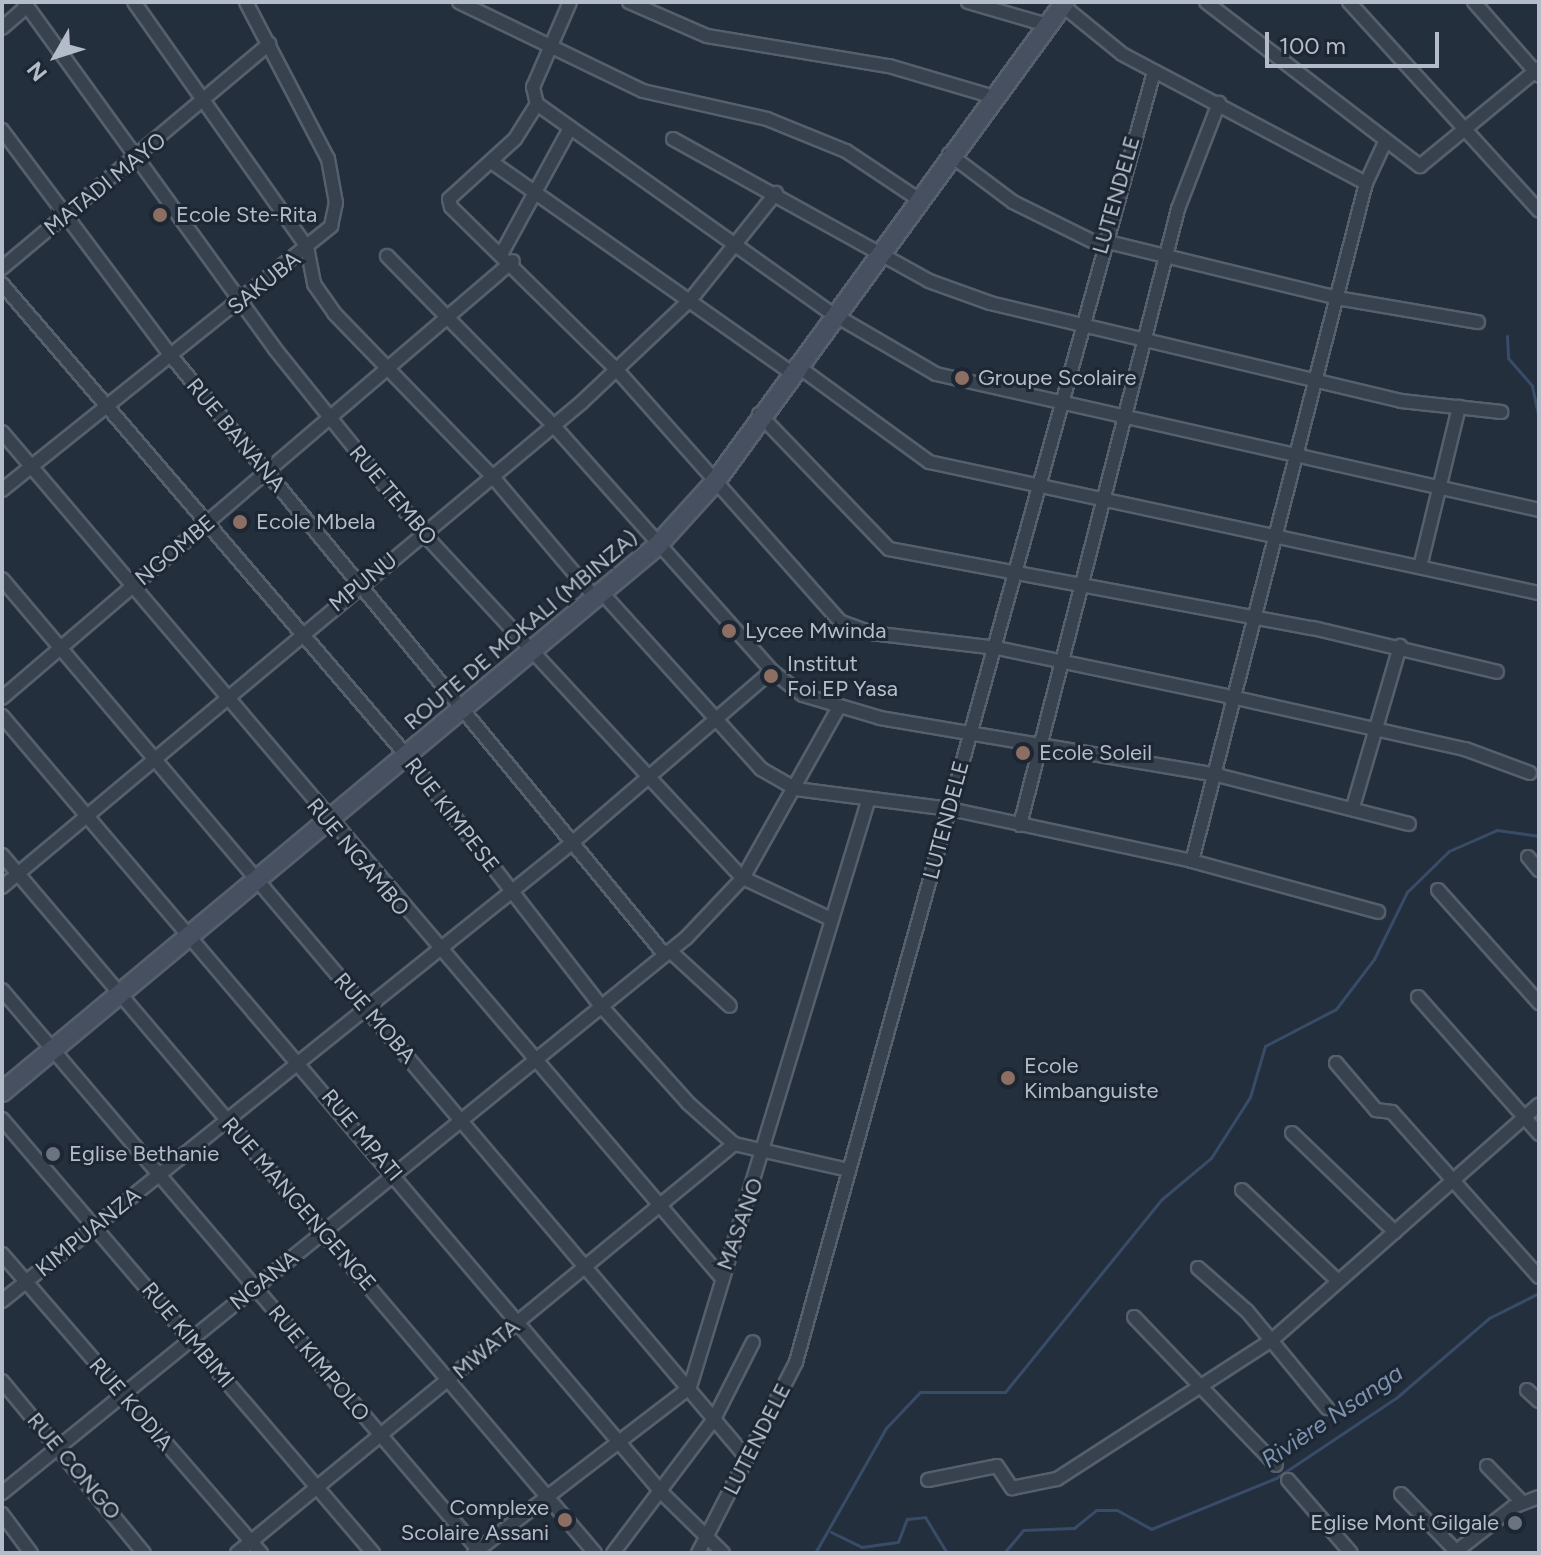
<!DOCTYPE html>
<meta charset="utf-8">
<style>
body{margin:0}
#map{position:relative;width:1541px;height:1555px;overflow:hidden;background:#242f3e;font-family:Figtree,sans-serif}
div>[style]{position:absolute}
.stream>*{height:3px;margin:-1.5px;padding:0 1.5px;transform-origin:1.5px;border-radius:1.5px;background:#394c67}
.roads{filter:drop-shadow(2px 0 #565f6c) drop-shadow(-2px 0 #565f6c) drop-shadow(0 2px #565f6c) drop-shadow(0 -2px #565f6c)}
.street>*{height:12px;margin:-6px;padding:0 6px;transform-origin:6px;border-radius:6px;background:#38414e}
.secondary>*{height:18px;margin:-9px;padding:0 9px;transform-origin:9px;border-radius:9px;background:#465061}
.dots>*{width:22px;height:22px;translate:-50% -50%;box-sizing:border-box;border:4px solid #1d2633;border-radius:50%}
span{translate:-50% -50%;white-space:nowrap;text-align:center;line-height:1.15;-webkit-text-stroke:6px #1d2633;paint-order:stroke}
.street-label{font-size:22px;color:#b4bcc9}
.poi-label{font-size:22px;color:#b4bcc9}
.left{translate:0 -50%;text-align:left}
.right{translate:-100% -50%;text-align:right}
.water-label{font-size:24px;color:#7c92b1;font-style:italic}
.frame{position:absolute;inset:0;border:4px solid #b4bcc9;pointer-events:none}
.north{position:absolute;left:16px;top:16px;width:80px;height:80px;-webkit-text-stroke:6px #1d2633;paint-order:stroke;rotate:231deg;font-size:22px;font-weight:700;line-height:32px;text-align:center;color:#b4bcc9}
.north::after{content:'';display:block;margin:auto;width:28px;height:36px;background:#b4bcc9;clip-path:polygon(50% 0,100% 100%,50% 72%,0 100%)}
.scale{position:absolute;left:1265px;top:32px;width:174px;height:36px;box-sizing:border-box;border:4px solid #b4bcc9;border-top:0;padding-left:10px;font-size:24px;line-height:28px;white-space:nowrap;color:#b4bcc9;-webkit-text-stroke:6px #1d2633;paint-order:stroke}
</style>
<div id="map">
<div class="stream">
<div style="left:1507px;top:336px;width:22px;rotate:87deg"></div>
<div style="left:1508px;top:358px;width:37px;rotate:49deg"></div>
<div style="left:1532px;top:386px;width:33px;rotate:78deg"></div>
<div style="left:831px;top:1532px;width:34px;rotate:26deg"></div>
<div style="left:862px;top:1547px;width:36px;rotate:-8deg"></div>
<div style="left:898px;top:1542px;width:25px;rotate:-69deg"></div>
<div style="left:907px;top:1519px;width:18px;rotate:-6deg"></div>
<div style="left:925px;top:1517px;width:42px;rotate:58.6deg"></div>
<div style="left:815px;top:1553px;width:144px;rotate:-60.4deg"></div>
<div style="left:886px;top:1428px;width:50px;rotate:-46.6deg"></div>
<div style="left:920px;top:1392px;width:85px"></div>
<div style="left:1005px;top:1392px;width:249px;rotate:-50.9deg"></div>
<div style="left:1162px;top:1199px;width:64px;rotate:-39.9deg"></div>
<div style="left:1211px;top:1158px;width:72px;rotate:-57.4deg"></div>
<div style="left:1250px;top:1097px;width:53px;rotate:-73.6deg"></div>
<div style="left:1265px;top:1046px;width:80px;rotate:-27.5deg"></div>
<div style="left:1336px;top:1009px;width:63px;rotate:-52.8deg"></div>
<div style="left:1374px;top:959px;width:75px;rotate:-63.8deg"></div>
<div style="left:1407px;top:892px;width:59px;rotate:-44.3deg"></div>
<div style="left:1449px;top:851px;width:52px;rotate:-23.6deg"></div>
<div style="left:1497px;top:830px;width:42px;rotate:8.1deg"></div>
<div style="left:1004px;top:1553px;width:30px;rotate:-50deg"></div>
<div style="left:1023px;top:1530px;width:51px;rotate:-2.2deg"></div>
<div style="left:1074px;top:1528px;width:28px;rotate:-39deg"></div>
<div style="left:1096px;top:1510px;width:21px"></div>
<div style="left:1117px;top:1510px;width:39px;rotate:29deg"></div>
<div style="left:1151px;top:1529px;width:135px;rotate:-22.2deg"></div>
<div style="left:1276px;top:1478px;width:144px;rotate:-33.7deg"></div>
<div style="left:1396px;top:1398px;width:123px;rotate:-40.7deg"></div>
<div style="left:1489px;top:1318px;width:56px;rotate:-26.6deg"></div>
</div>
<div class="roads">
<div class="street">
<div style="left:24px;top:2px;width:428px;rotate:54.1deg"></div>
<div style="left:275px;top:349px;width:236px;rotate:51.2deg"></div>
<div style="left:423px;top:533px;width:471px;rotate:47.2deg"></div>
<div style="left:743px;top:878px;width:97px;rotate:25deg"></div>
<div style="left:134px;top:2px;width:300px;rotate:54.8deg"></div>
<div style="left:307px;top:247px;width:38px;rotate:79deg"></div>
<div style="left:314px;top:284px;width:35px;rotate:55deg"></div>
<div style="left:334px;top:313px;width:228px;rotate:45.9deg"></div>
<div style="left:493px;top:477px;width:161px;rotate:49.8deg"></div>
<div style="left:459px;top:2px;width:204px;rotate:25.8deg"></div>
<div style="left:643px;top:91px;width:127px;rotate:12.7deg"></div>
<div style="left:767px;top:119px;width:85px;rotate:22.1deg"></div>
<div style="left:846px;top:151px;width:87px;rotate:33.7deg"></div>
<div style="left:570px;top:2px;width:93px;rotate:113.5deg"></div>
<div style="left:533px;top:87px;width:17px;rotate:77deg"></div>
<div style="left:537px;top:104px;width:41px;rotate:122.2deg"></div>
<div style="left:515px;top:139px;width:89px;rotate:137.7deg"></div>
<div style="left:449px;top:199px;width:8px;rotate:76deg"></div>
<div style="left:451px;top:207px;width:231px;rotate:44.5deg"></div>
<div style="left:616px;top:369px;width:339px;rotate:48.4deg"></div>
<div style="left:841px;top:622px;width:32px;rotate:20deg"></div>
<div style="left:871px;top:633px;width:127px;rotate:6.8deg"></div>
<div style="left:997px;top:648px;width:244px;rotate:11.8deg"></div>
<div style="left:1236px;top:698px;width:235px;rotate:12.6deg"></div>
<div style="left:1465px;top:749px;width:69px;rotate:20.3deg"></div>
<div style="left:629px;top:2px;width:85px;rotate:23.6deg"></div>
<div style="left:707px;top:36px;width:184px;rotate:9.4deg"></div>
<div style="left:889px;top:66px;width:106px;rotate:16.4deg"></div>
<div style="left:968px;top:2px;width:82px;rotate:16.2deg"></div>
<div style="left:1206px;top:2px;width:270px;rotate:37.5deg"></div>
<div style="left:1420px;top:166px;width:154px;rotate:-39.5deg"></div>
<div style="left:1349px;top:2px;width:282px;rotate:47.7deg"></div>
<div style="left:1474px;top:2px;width:98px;rotate:48.7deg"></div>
<div style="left:1062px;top:5px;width:77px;rotate:39.2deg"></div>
<div style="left:1122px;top:54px;width:276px;rotate:27.9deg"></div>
<div style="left:1366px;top:183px;width:700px;rotate:104.39deg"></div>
<div style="left:2px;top:28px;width:33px;rotate:-41deg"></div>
<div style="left:537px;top:104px;width:363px;rotate:35.4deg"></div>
<div style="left:833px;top:314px;width:119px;rotate:30.2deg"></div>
<div style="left:936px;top:374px;width:618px;rotate:12.71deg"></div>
<div style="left:2px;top:130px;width:284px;rotate:53.2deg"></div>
<div style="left:172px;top:357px;width:775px;rotate:50.5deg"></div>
<div style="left:673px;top:139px;width:293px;rotate:29deg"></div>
<div style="left:929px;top:281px;width:65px;rotate:19.8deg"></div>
<div style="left:990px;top:303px;width:423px;rotate:13.4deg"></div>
<div style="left:1401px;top:401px;width:101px;rotate:6.3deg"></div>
<div style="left:949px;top:154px;width:80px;rotate:36.9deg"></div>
<div style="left:1013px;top:202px;width:99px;rotate:26.3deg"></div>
<div style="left:493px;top:163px;width:363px;rotate:35.1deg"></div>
<div style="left:1366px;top:183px;width:47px;rotate:-65.1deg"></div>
<div style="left:1104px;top:241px;width:240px;rotate:13.7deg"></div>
<div style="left:1337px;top:298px;width:143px;rotate:9.7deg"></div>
<div style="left:503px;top:251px;width:136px;rotate:-61.4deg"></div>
<div style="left:387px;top:256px;width:237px;rotate:45.5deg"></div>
<div style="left:553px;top:425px;width:329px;rotate:48.3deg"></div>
<div style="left:772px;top:671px;width:39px;rotate:38deg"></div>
<div style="left:803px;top:695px;width:80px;rotate:16.6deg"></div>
<div style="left:880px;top:718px;width:342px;rotate:9.6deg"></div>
<div style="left:1217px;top:775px;width:198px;rotate:14.3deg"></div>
<div style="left:2px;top:268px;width:349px;rotate:-40deg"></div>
<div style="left:2px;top:284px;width:622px;rotate:49.37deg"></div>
<div style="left:407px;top:756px;width:318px;rotate:52.2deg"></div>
<div style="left:602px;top:1007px;width:129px;rotate:48.1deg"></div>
<div style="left:688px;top:1103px;width:62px;rotate:41.7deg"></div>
<div style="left:734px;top:1144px;width:117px;rotate:12.8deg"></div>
<div style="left:796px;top:365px;width:165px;rotate:36.1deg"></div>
<div style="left:929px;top:462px;width:624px;rotate:12.12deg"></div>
<div style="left:759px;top:414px;width:187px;rotate:46.1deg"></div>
<div style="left:889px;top:549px;width:431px;rotate:10.6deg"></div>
<div style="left:1313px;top:628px;width:189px;rotate:13.4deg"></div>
<div style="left:2px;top:432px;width:1108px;rotate:49.61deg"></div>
<div style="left:2px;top:490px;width:422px;rotate:-38.7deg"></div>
<div style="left:331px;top:226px;width:24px;rotate:-78deg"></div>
<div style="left:336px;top:203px;width:45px;rotate:-100.3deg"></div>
<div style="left:328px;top:159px;width:177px;rotate:-117.6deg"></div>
<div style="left:1420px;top:567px;width:165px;rotate:-76.3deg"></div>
<div style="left:2px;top:579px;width:1152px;rotate:49.72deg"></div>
<div style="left:604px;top:595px;width:234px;rotate:47.9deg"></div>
<div style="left:761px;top:769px;width:40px;rotate:29.7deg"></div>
<div style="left:796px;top:789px;width:155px;rotate:7.4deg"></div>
<div style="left:950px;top:809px;width:248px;rotate:12.1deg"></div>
<div style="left:1192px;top:861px;width:193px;rotate:15.3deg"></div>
<div style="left:2px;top:698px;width:672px;rotate:-40.54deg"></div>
<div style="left:2px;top:716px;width:1021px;rotate:49.65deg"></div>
<div style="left:663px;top:1494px;width:84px;rotate:44.5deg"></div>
<div style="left:1353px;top:807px;width:168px;rotate:-73.7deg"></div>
<div style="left:1020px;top:825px;width:636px;rotate:-75.61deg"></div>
<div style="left:1178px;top:209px;width:114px;rotate:-68.9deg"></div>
<div style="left:2px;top:855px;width:916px;rotate:49.65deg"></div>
<div style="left:1528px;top:857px;width:17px;rotate:50deg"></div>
<div style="left:2px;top:887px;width:756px;rotate:-39.9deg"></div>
<div style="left:582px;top:402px;width:150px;rotate:-43.4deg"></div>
<div style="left:691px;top:299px;width:136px;rotate:-51.3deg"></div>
<div style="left:1438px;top:890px;width:152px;rotate:48.2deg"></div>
<div style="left:670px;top:951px;width:81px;rotate:42.5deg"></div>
<div style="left:2px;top:990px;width:739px;rotate:49.61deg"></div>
<div style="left:1418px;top:997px;width:183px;rotate:48.5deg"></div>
<div style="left:1336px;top:1063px;width:62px;rotate:49.6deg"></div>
<div style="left:1376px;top:1110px;width:16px;rotate:7deg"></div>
<div style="left:1392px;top:1112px;width:221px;rotate:48.3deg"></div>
<div style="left:2px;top:1119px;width:571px;rotate:49.47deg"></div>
<div style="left:1292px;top:1133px;width:143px;rotate:43.9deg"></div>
<div style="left:1242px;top:1190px;width:132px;rotate:43.5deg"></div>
<div style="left:2px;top:1254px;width:396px;rotate:49.1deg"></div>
<div style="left:1198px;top:1268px;width:65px;rotate:41.3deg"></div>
<div style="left:1247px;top:1311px;width:126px;rotate:50.5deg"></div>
<div style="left:2px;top:1301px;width:733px;rotate:-38.79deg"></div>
<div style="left:573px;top:842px;width:262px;rotate:-40.7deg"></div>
<div style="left:1134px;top:1317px;width:205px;rotate:46.2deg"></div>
<div style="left:2px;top:1381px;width:223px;rotate:50.5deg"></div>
<div style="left:1527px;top:1390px;width:16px;rotate:43deg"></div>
<div style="left:1487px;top:1466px;width:50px;rotate:45.8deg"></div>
<div style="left:928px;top:1480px;width:70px;rotate:-11.5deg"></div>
<div style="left:997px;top:1466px;width:27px;rotate:56deg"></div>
<div style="left:1012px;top:1488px;width:46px;rotate:-11.3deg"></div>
<div style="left:1057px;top:1479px;width:256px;rotate:-32.9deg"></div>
<div style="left:1272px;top:1340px;width:356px;rotate:-41.4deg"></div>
<div style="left:1288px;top:1480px;width:96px;rotate:49.2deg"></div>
<div style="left:2px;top:1493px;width:881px;rotate:-39.06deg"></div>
<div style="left:686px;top:938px;width:83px;rotate:-46.5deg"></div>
<div style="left:743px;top:878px;width:196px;rotate:-60.7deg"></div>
<div style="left:1401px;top:1494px;width:82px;rotate:46deg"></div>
<div style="left:2px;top:1514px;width:49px;rotate:53.4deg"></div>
<div style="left:237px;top:1553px;width:644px;rotate:-39.45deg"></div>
<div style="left:474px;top:1553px;width:272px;rotate:-37.5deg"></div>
<div style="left:690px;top:1387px;width:612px;rotate:-73.1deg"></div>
<div style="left:613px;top:1553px;width:168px;rotate:-53deg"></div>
<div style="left:714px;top:1419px;width:86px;rotate:-63.1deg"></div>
<div style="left:698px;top:1553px;width:215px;rotate:-62.8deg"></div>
<div style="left:796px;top:1362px;width:1339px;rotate:-74.49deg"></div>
<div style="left:1454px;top:1553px;width:75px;rotate:-37.9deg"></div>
<div style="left:1513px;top:1507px;width:28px;rotate:-21deg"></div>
</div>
<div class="secondary">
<div style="left:2px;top:1092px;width:853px;rotate:-39.81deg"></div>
<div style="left:657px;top:546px;width:86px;rotate:-47.8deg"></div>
<div style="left:715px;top:482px;width:594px;rotate:-53.9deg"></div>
</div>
</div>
<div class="dots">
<div style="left:160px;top:215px;background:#8d6e63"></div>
<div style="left:962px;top:378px;background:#8d6e63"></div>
<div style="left:240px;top:522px;background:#8d6e63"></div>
<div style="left:729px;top:631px;background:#8d6e63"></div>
<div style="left:771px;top:676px;background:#8d6e63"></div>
<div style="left:1023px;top:753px;background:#8d6e63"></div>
<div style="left:1008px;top:1078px;background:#8d6e63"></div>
<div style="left:53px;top:1154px;background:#6b7280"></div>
<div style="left:565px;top:1520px;background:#8d6e63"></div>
<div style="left:1515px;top:1523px;background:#6b7280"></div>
</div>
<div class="street-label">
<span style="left:105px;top:184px;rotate:-39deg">MATADI MAYO</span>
<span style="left:1116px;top:195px;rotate:-74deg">LUTENDELE</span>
<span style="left:264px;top:283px;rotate:-39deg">SAKUBA</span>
<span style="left:236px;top:435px;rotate:50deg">RUE BANANA</span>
<span style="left:393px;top:495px;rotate:50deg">RUE TEMBO</span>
<span style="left:175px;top:550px;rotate:-40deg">NGOMBE</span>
<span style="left:363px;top:582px;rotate:-39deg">MPUNU</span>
<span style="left:521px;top:630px;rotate:-40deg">ROUTE DE MOKALI (MBINZA)</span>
<span style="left:452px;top:815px;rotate:52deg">RUE KIMPESE</span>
<span style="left:946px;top:820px;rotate:-75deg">LUTENDELE</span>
<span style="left:358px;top:857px;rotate:50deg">RUE NGAMBO</span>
<span style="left:375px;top:1018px;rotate:49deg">RUE MOBA</span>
<span style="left:362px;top:1135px;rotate:50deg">RUE MPATI</span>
<span style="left:299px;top:1204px;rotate:49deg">RUE MANGENGENGE</span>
<span style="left:740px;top:1224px;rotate:-70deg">MASANO</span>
<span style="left:88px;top:1232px;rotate:-39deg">KIMPUANZA</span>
<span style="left:264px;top:1280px;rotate:-39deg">NGANA</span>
<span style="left:188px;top:1335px;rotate:50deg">RUE KIMBIMI</span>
<span style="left:486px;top:1349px;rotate:-40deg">MWATA</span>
<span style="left:319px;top:1363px;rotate:50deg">RUE KIMPOLO</span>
<span style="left:131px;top:1404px;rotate:49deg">RUE KODIA</span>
<span style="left:757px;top:1439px;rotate:-63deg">LUTENDELE</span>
<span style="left:74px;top:1466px;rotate:50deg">RUE CONGO</span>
</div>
<div class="poi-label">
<span class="left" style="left:176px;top:215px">Ecole Ste-Rita</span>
<span class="left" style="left:978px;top:378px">Groupe Scolaire</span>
<span class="left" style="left:256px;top:522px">Ecole Mbela</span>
<span class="left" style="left:745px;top:631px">Lycee Mwinda</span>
<span class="left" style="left:787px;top:676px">Institut<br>Foi EP Yasa</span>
<span class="left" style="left:1039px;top:753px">Ecole Soleil</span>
<span class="left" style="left:1024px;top:1078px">Ecole<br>Kimbanguiste</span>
<span class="left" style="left:69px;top:1154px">Eglise Bethanie</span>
<span class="right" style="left:549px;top:1520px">Complexe<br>Scolaire Assani</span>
<span class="right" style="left:1499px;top:1523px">Eglise Mont Gilgale</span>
</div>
<div class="water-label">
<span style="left:1332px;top:1416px;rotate:-34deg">Rivière Nsanga</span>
</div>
<div class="frame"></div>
<div class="north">N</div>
<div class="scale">100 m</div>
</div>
